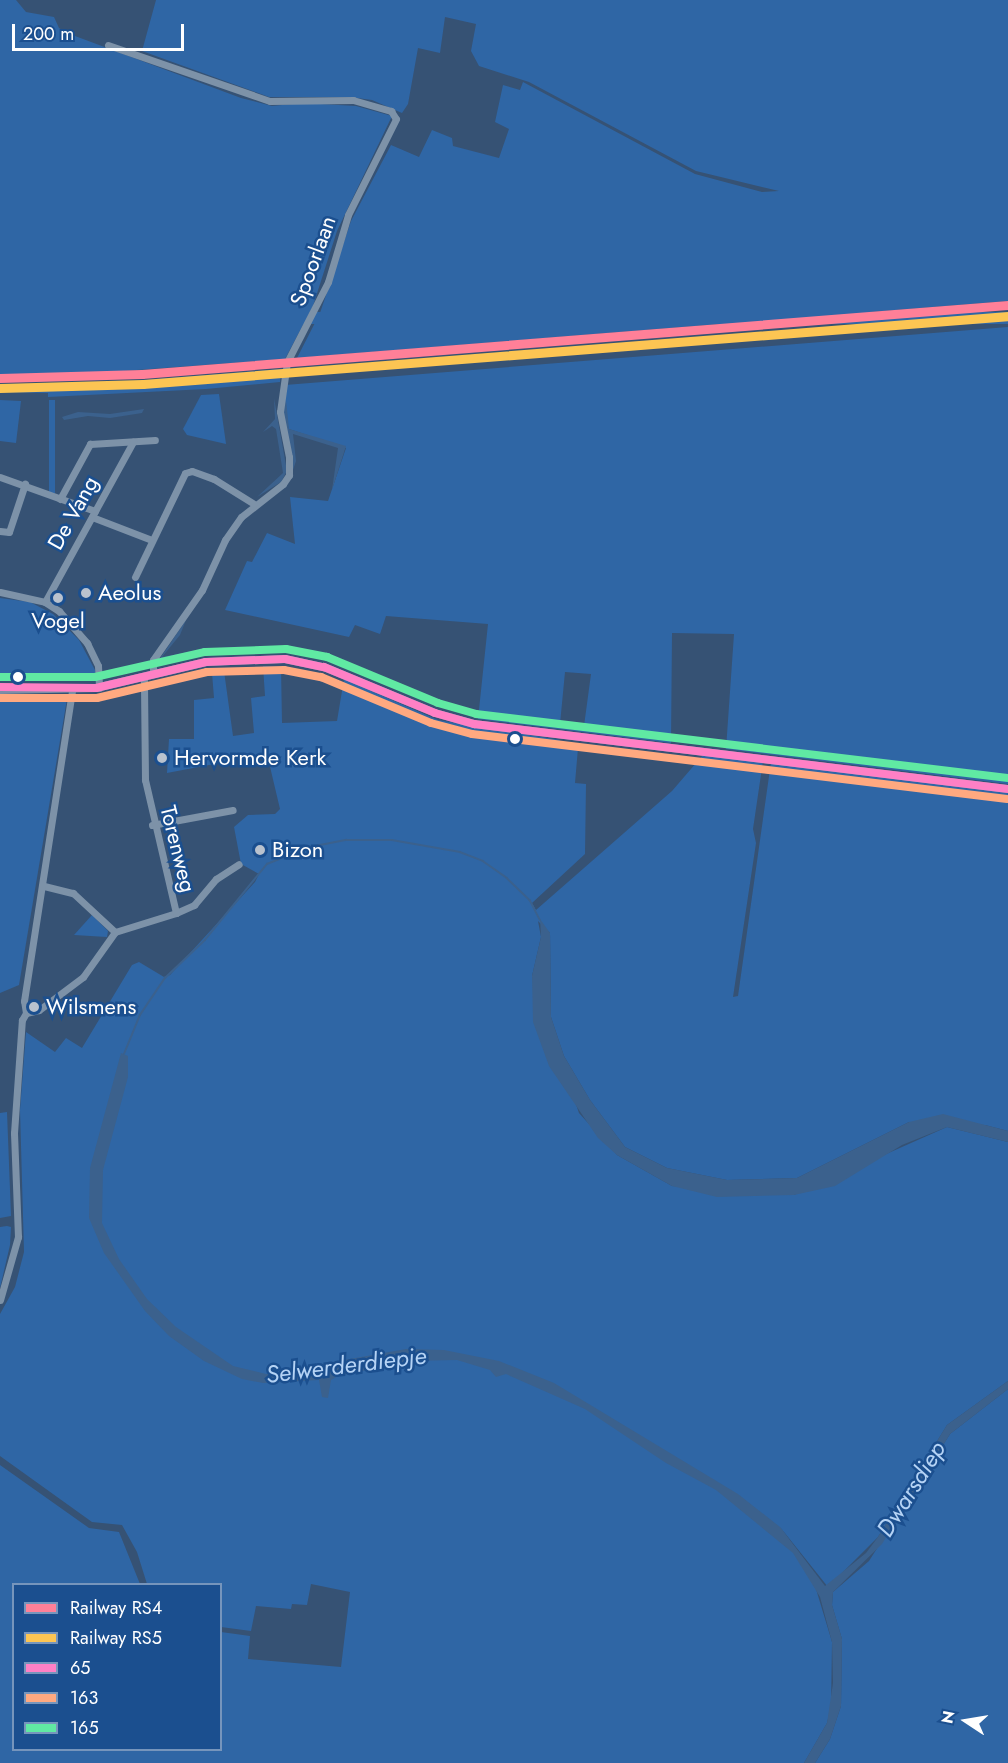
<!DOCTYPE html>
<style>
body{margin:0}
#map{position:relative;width:1008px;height:1763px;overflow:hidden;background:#365274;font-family:Jost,sans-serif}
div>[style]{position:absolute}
.green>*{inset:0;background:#2f66a5;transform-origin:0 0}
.water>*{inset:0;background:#3b618d}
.stream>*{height:1.5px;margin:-0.75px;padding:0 0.75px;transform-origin:0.75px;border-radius:0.75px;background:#3b618d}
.minor>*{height:7px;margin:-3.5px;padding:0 3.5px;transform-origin:3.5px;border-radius:3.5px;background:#7d92a8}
.major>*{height:8px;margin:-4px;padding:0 4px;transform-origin:4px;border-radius:4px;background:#7d8ea7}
.bus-1>*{height:8px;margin:-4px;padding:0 4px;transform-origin:4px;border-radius:4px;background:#ff80c5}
.bus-2>*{height:8px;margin:-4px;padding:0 4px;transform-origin:4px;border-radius:4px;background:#ffa980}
.bus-3>*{height:8px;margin:-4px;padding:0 4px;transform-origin:4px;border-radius:4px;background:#60e9a3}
.rail-1>*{height:9px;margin:-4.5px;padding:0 4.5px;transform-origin:4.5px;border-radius:4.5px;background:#ff8098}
.rail-2>*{height:9px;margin:-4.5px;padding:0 4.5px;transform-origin:4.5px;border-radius:4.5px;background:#fcc553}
.dots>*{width:16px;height:16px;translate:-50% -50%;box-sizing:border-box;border:3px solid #1b4f8f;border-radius:50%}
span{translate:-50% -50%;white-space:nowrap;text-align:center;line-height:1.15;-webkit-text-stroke:5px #1b4f8f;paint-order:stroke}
.street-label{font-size:22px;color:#fff}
.poi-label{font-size:22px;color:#fff}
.left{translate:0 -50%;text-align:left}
.water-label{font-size:24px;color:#b5d3f5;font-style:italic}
.legend{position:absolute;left:12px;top:1583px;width:210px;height:168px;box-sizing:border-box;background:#1b4f8f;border:2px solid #7695bc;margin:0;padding:8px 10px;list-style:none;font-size:18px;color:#fff}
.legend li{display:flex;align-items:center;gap:12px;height:30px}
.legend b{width:30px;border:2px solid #7695bc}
.north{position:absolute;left:936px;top:1691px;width:60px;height:60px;-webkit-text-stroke:4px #1b4f8f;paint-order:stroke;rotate:282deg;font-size:16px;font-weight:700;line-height:24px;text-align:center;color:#fff}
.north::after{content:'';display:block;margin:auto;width:21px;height:27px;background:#fff;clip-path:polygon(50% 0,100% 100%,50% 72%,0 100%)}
.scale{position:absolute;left:12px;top:24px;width:172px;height:27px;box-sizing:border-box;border:3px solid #fff;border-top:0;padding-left:8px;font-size:18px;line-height:21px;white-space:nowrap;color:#fff;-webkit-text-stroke:4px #1b4f8f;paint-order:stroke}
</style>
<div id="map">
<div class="green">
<div style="clip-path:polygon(0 0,16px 0,26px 12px,54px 17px,59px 28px,67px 33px,241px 98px,272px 106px,303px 103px,356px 106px,392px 116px,337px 231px,313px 306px,285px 359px,96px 373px,0 375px)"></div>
<div style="clip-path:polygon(156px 0,1008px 0,1008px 301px,297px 358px,320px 313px,351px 221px,391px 145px,419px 157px,432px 130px,452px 138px,453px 146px,499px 158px,509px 129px,495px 122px,503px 85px,520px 90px,523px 82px,695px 174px,762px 192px,779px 191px,696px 171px,529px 82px,479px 66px,471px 51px,476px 24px,445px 17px,440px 53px,418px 48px,408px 104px,402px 113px,372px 100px,350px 97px,269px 97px,142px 51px)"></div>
<div style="left:1008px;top:312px;width:12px;height:722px;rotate:90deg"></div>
<div style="clip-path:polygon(evenodd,1008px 327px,1008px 784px,726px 749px,734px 634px,672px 633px,671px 743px,478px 719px,488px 624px,386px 616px,380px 634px,355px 625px,349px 637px,225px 610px,247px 561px,252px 562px,267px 533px,295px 544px,290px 497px,328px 501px,346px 448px,289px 429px,284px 413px,285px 385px,1008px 327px,565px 672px,591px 674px,584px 726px,560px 724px,565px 672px)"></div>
<div style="clip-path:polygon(281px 369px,280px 382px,206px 389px,48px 397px,48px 393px,0 392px,0 385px,96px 384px)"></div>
<div style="clip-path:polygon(219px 394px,226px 444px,187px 435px,183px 429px,201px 395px)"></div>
<div style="clip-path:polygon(0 400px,21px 401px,16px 443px,0 441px)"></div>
<div style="left:49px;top:400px;width:6px;height:93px"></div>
<div style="clip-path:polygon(0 598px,30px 602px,53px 614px,79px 640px,95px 670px,95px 680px,0 680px)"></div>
<div style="clip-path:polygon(263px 666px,281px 667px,282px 723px,337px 721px,344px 679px,438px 720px,560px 740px,558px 746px,578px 748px,575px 783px,586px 784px,585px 854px,532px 903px,536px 910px,672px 791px,703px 755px,763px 761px,753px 829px,756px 843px,733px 997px,738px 996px,771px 762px,1008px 792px,1008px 1131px,985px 1125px,909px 1122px,797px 1178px,727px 1180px,667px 1168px,625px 1147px,590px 1100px,564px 1056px,551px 1017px,550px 933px,538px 921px,541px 937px,532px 976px,579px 1113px,617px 1155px,672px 1186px,794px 1195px,947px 1127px,1008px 1142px,1008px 1381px,947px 1425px,878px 1537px,828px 1587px,780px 1527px,817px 1579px,816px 1589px,832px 1642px,831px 1707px,827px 1723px,804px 1763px,0 1763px,0 1465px,89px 1528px,119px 1532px,140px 1584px,14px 1584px,14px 1750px,220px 1750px,221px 1632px,250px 1636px,248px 1659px,341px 1667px,350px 1592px,311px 1584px,307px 1605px,292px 1604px,291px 1609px,256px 1606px,251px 1631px,221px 1627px,220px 1584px,147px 1584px,137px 1552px,122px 1525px,92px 1522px,0 1456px,0 1314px,15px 1287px,24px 1252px,20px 1110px,26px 1032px,55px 1052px,66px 1038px,82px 1048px,132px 965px,139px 962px,164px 977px,170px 975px,255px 882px,259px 874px,241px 864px,234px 827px,248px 815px,275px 814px,280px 809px,267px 754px,167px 773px,169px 739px,194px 739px,194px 700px,214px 698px,212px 673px,224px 671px,233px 736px,254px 733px,251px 698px,265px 696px)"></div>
<div style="clip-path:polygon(0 697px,67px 699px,19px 985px,0 993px)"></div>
<div style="clip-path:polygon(92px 915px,108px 931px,107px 937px,74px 935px)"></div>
<div style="clip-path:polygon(7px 1112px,11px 1216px,0 1218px,0 1113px)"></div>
<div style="clip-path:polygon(7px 1226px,11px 1227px,10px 1245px,0 1288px,0 1227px)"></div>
<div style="clip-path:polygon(1008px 1389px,1008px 1763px,815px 1763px,830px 1739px,841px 1706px,842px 1639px,832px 1605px,833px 1592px,869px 1561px,950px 1434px)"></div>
</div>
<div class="water">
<div style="clip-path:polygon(274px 398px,287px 471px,281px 482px,257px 497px,283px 473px,276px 429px,272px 426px,263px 432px,275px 419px)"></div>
<div style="clip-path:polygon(286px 400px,289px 429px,346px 446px,332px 490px,338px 448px,293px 434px,296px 461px,293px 470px,283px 411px)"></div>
<div style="clip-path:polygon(144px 409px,142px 413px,110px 418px,88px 416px,64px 420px,62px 417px,78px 412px,110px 414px)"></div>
<div style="clip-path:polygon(186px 620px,180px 635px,162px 657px,204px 649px,204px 652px,159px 660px)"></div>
<div style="clip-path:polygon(540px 919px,550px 933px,551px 1017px,564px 1056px,590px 1100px,625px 1147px,667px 1168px,727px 1180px,797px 1178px,909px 1122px,943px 1114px,1008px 1131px,1008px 1142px,947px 1127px,902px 1145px,835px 1186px,794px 1195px,717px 1197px,672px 1186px,617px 1155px,598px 1138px,549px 1066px,533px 1022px,532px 976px,541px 937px)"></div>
<div style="clip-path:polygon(121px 1053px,128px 1056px,128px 1077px,103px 1170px,102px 1223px,119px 1259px,147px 1299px,176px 1327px,233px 1366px,266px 1374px,406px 1349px,444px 1350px,499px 1361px,554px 1383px,738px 1494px,780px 1527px,825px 1586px,866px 1553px,878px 1537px,947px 1425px,1008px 1381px,1008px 1389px,950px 1434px,882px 1544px,833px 1592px,832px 1605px,842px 1639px,841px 1706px,830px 1739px,815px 1763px,804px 1763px,827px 1723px,833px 1683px,832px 1642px,820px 1597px,793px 1553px,716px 1490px,666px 1463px,585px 1409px,506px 1374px,496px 1377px,490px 1370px,457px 1360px,409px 1361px,338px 1376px,331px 1380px,328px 1398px,322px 1397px,319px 1380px,263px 1383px,242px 1379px,204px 1361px,169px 1336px,145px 1311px,104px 1253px,89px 1218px,90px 1168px)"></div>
</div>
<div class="stream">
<div style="left:124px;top:1054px;width:42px;rotate:-67.7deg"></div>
<div style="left:140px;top:1015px;width:45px;rotate:-56deg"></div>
<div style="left:165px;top:978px;width:55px;rotate:-43.5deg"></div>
<div style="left:205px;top:940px;width:98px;rotate:-50.8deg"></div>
<div style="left:267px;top:864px;width:46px;rotate:-21.6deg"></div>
<div style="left:310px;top:847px;width:37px;rotate:-11deg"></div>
<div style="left:346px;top:840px;width:46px"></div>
<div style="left:392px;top:840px;width:69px;rotate:10deg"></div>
<div style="left:460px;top:852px;width:25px;rotate:21deg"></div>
<div style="left:483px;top:861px;width:29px;rotate:35deg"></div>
<div style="left:507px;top:878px;width:32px;rotate:44deg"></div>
<div style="left:530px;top:900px;width:22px;rotate:63deg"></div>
</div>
<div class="minor">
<div style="left:108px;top:45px;width:171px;rotate:19.1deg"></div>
<div style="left:270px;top:101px;width:83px;rotate:-0.7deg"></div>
<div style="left:353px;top:100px;width:40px;rotate:16deg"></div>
<div style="left:391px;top:111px;width:9px;rotate:58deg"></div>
<div style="left:396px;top:119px;width:107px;rotate:116.6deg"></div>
<div style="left:348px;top:215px;width:70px;rotate:106.6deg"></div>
<div style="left:328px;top:282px;width:90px;rotate:117.1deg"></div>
<div style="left:287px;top:362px;width:50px;rotate:98deg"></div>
<div style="left:280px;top:412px;width:46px;rotate:78.7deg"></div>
<div style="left:289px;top:457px;width:18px;rotate:90deg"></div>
<div style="left:289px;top:475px;width:11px;rotate:124deg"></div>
<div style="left:283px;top:484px;width:53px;rotate:141.8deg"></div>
<div style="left:241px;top:517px;width:28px;rotate:125deg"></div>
<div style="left:225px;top:540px;width:55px;rotate:114.7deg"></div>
<div style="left:202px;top:590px;width:85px;rotate:125deg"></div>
<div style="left:153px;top:660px;width:14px;rotate:90deg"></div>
<div style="left:0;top:477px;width:101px;rotate:19.7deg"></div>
<div style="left:60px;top:499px;width:63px;rotate:-61.4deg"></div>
<div style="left:90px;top:444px;width:65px;rotate:-3.5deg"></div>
<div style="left:92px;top:517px;width:64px;rotate:21deg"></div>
<div style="left:0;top:531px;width:9px;rotate:6deg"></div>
<div style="left:9px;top:532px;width:51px;rotate:-71.6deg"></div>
<div style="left:135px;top:577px;width:115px;rotate:-64.3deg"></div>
<div style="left:185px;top:473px;width:7px;rotate:-16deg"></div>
<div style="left:192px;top:471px;width:23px;rotate:20deg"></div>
<div style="left:214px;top:479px;width:47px;rotate:32deg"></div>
<div style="left:0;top:592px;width:46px;rotate:12.5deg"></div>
<div style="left:45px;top:602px;width:17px;rotate:33deg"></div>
<div style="left:59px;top:611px;width:43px;rotate:48.8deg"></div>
<div style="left:87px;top:643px;width:25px;rotate:64deg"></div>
<div style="left:98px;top:666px;width:22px;rotate:87deg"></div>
<div style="left:45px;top:602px;width:183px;rotate:-61.2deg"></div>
<div style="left:152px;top:825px;width:82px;rotate:-10.5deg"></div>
<div style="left:44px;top:886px;width:30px;rotate:14deg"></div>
<div style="left:73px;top:893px;width:57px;rotate:42.9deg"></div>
<div style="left:176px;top:913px;width:20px;rotate:-24deg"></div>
<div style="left:194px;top:905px;width:34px;rotate:-50deg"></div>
<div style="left:216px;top:879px;width:27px;rotate:-33deg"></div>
<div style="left:26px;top:1013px;width:13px;rotate:-13deg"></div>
<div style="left:39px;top:1010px;width:55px;rotate:-36.9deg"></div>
<div style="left:83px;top:977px;width:55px;rotate:-54.6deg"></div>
<div style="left:115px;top:932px;width:64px;rotate:-17.3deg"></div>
<div style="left:176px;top:913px;width:137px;rotate:-103.1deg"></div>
<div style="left:145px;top:780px;width:103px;rotate:-90.6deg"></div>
<div style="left:0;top:1300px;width:66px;rotate:-74.1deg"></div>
<div style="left:18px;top:1237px;width:104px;rotate:-92.2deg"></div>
<div style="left:14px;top:1133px;width:113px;rotate:-86deg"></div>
<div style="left:22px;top:1020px;width:8px;rotate:-60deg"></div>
<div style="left:26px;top:1013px;width:12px;rotate:-99deg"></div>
<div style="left:24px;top:1001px;width:315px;rotate:-81.2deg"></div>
</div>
<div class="major">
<div style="left:0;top:690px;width:96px;rotate:-1.2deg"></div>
<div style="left:96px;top:688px;width:113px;rotate:-13.3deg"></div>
<div style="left:206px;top:662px;width:79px;rotate:-2.2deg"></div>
<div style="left:285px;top:659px;width:40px;rotate:12deg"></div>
<div style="left:324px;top:667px;width:120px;rotate:22.5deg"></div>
<div style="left:435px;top:713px;width:41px;rotate:15.8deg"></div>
<div style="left:474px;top:724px;width:538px;rotate:6.94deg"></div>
</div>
<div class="bus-1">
<div style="left:0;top:687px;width:96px;rotate:0.6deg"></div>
<div style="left:96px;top:688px;width:113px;rotate:-13.3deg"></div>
<div style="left:206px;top:662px;width:79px;rotate:-2.2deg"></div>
<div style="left:285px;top:659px;width:40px;rotate:12deg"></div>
<div style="left:324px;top:667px;width:120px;rotate:22.5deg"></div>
<div style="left:435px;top:713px;width:41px;rotate:15.8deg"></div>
<div style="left:474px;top:724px;width:538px;rotate:6.94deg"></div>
</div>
<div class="bus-2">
<div style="left:0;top:698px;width:97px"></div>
<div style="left:97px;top:698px;width:113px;rotate:-13.3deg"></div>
<div style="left:207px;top:672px;width:77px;rotate:-1.5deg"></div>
<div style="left:284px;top:670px;width:38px;rotate:11deg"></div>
<div style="left:321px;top:677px;width:119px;rotate:22.7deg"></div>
<div style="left:431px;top:723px;width:42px;rotate:15deg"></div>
<div style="left:472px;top:734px;width:539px;rotate:6.93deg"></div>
</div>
<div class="bus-3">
<div style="left:0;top:677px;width:95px"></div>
<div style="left:95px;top:677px;width:113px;rotate:-12.8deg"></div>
<div style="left:205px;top:652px;width:81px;rotate:-2.1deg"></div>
<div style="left:286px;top:649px;width:42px;rotate:11deg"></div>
<div style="left:327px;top:657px;width:120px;rotate:22.5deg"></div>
<div style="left:438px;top:703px;width:40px;rotate:16deg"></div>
<div style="left:476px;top:714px;width:536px;rotate:6.86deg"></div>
</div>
<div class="rail-1">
<div style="left:0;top:378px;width:142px;rotate:-1.6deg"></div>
<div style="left:142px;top:374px;width:869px;rotate:-4.56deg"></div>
</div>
<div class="rail-2">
<div style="left:0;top:388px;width:143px;rotate:-1.6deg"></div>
<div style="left:143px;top:384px;width:868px;rotate:-4.49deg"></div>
</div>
<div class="dots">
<div style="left:86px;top:593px;background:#b9c2ce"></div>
<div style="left:58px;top:598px;background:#b9c2ce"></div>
<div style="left:18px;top:677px;background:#fff"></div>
<div style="left:515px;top:739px;background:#fff"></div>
<div style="left:162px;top:758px;background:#b9c2ce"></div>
<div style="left:260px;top:850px;background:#b9c2ce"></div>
<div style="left:34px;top:1007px;background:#b9c2ce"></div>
</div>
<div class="street-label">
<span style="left:313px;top:261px;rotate:-70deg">Spoorlaan</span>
<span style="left:73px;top:513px;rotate:-61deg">De Vang</span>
<span style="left:178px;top:849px;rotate:76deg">Torenweg</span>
</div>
<div class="poi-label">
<span class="left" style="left:98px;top:593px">Aeolus</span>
<span style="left:58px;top:621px">Vogel</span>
<span class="left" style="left:174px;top:758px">Hervormde Kerk</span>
<span class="left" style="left:272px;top:850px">Bizon</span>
<span class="left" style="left:46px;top:1007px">Wilsmens</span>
</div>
<div class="water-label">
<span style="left:346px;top:1365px;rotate:-7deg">Selwerderdiepje</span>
<span style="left:911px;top:1489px;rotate:-58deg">Dwarsdiep</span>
</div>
<ul class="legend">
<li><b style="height:8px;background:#ff8098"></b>Railway RS4</li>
<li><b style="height:8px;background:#fcc553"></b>Railway RS5</li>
<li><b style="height:8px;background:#ff80c5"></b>65</li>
<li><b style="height:8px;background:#ffa980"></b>163</li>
<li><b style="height:8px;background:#60e9a3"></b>165</li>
</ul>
<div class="north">N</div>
<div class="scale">200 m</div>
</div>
